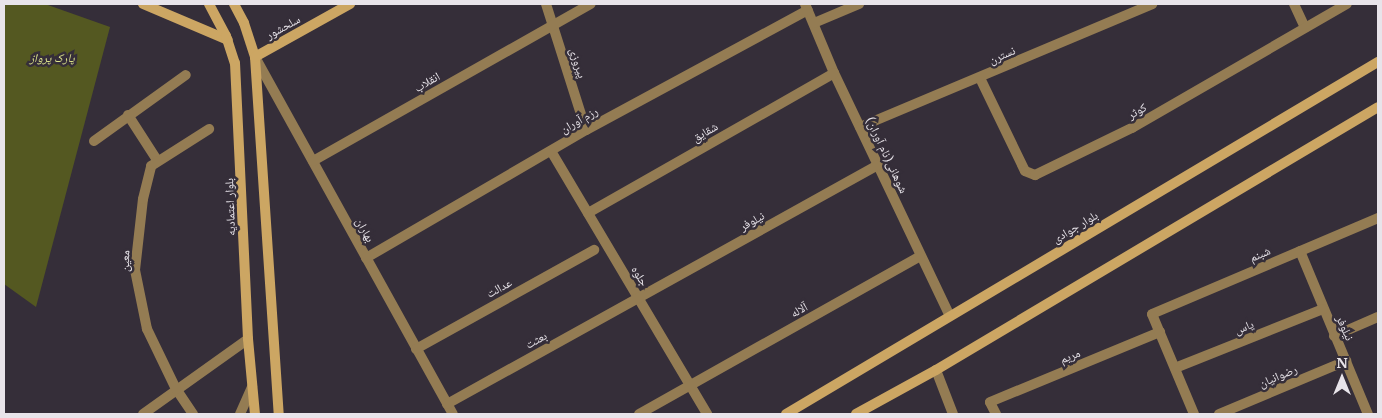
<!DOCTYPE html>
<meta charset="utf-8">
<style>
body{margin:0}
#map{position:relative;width:1382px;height:418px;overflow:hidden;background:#352e39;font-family:Merriweather,"Noto Naskh Arabic",serif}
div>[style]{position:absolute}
.green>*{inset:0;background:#545821}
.street>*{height:10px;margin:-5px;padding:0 5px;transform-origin:5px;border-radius:5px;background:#947c53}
.secondary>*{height:10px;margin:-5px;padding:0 5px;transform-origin:5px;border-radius:5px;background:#cca663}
span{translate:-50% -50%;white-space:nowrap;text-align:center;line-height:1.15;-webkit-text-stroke:5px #352e39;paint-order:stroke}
.street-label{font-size:12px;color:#e8e4ea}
.park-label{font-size:12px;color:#dfe68d;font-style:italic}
.frame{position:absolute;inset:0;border:5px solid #e8e4ea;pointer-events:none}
.north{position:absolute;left:1317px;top:353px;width:50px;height:50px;-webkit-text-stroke:4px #352e39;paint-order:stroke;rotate:0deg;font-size:14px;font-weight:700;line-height:20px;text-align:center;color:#e8e4ea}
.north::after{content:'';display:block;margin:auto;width:18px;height:22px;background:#e8e4ea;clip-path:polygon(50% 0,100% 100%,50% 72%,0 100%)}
</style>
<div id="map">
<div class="green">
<div style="clip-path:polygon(4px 4px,45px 4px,110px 27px,36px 307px,4px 284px)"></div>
</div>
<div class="street">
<div style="left:546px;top:4px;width:132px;rotate:72.4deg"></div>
<div style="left:805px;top:4px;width:75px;rotate:67.2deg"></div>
<div style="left:834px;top:73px;width:269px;rotate:64.5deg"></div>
<div style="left:1294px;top:4px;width:26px;rotate:65deg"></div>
<div style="left:814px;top:23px;width:49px;rotate:-22.9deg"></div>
<div style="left:255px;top:57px;width:408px;rotate:61deg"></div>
<div style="left:980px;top:78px;width:103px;rotate:64.2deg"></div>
<div style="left:1025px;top:171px;width:11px;rotate:22deg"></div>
<div style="left:1035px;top:175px;width:108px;rotate:-25.9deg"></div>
<div style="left:1132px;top:128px;width:248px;rotate:-30deg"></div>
<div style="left:128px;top:115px;width:54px;rotate:57.2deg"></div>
<div style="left:860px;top:127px;width:317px;rotate:-22.8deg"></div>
<div style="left:94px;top:141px;width:113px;rotate:-35.7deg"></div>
<div style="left:551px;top:151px;width:306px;rotate:59.3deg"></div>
<div style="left:313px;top:161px;width:319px;rotate:-29.5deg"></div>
<div style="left:588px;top:213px;width:283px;rotate:-29.6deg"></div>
<div style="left:1300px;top:251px;width:177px;rotate:67.4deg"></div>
<div style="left:366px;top:258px;width:255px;rotate:-30.2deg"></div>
<div style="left:586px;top:130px;width:252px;rotate:-28.4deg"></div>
<div style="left:1334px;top:336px;width:48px;rotate:-23.4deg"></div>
<div style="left:416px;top:349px;width:204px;rotate:-29.1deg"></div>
<div style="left:1175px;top:368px;width:159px;rotate:-21.7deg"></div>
<div style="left:936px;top:370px;width:47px;rotate:68.9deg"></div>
<div style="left:447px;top:404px;width:493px;rotate:-29deg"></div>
<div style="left:143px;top:414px;width:129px;rotate:-35.5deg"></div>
<div style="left:193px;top:414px;width:30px;rotate:-124deg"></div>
<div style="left:176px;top:389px;width:67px;rotate:-115.8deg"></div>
<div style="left:147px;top:329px;width:60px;rotate:-101.5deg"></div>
<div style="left:135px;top:270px;width:71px;rotate:-83.6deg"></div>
<div style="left:143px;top:199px;width:34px;rotate:-76deg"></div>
<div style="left:151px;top:166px;width:69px;rotate:-32.5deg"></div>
<div style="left:240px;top:414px;width:30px;rotate:-66deg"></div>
<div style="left:639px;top:414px;width:322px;rotate:-29.3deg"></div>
<div style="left:996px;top:414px;width:13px;rotate:-117deg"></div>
<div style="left:990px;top:402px;width:184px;rotate:-22.4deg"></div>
<div style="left:1194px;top:414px;width:108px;rotate:-112.8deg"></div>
<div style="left:1152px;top:314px;width:246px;rotate:-23deg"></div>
<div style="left:1219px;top:414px;width:138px;rotate:-22.7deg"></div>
</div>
<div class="secondary">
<div style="left:143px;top:4px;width:92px;rotate:23deg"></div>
<div style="left:209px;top:4px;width:36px;rotate:62deg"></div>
<div style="left:226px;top:36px;width:28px;rotate:72deg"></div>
<div style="left:235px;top:63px;width:276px;rotate:87.3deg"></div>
<div style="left:248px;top:339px;width:75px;rotate:84.7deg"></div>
<div style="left:234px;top:4px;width:21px;rotate:62deg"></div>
<div style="left:244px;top:23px;width:36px;rotate:72deg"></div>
<div style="left:255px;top:57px;width:358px;rotate:86.2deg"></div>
<div style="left:255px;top:57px;width:109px;rotate:-29.2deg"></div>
<div style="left:786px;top:414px;width:689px;rotate:-30.74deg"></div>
<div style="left:856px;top:414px;width:91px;rotate:-28.8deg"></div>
<div style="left:936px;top:370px;width:514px;rotate:-30.75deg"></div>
</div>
<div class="street-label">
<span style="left:283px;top:27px;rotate:-29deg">سلحشور</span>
<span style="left:1002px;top:55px;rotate:-23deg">نسترن</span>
<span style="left:578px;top:63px;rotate:73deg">پیروزی</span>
<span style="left:427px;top:82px;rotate:-30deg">انقلاب</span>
<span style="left:1137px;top:111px;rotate:-30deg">کوثر</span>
<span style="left:579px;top:120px;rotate:-30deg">رزم آوران</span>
<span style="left:705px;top:132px;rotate:-30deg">شقایق</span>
<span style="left:887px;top:155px;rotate:65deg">شوهانی(نام آوران)</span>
<span style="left:230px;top:207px;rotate:-92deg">بلوار اعتمادیه</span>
<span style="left:752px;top:221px;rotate:-29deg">نیلوفر</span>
<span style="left:1075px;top:227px;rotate:-31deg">بلوار جوادی</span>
<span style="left:365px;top:230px;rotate:61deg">بهاران</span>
<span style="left:1260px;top:254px;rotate:-23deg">شبنم</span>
<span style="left:125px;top:261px;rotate:-88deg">معین</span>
<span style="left:640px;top:276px;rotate:59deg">جلوه</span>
<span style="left:499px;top:288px;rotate:-29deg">عدالت</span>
<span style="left:799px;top:310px;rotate:-29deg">آلاله</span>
<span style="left:1244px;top:327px;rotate:-22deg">یاس</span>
<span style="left:1345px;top:328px;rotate:66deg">نیلوفر</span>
<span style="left:536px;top:340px;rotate:-29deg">بعثت</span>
<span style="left:1070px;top:356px;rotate:-22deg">مریم</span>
<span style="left:1278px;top:376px;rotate:-23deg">رضوانیان</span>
</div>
<div class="park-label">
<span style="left:52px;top:58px">پارک پرواز</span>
</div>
<div class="frame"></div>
<div class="north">N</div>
</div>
